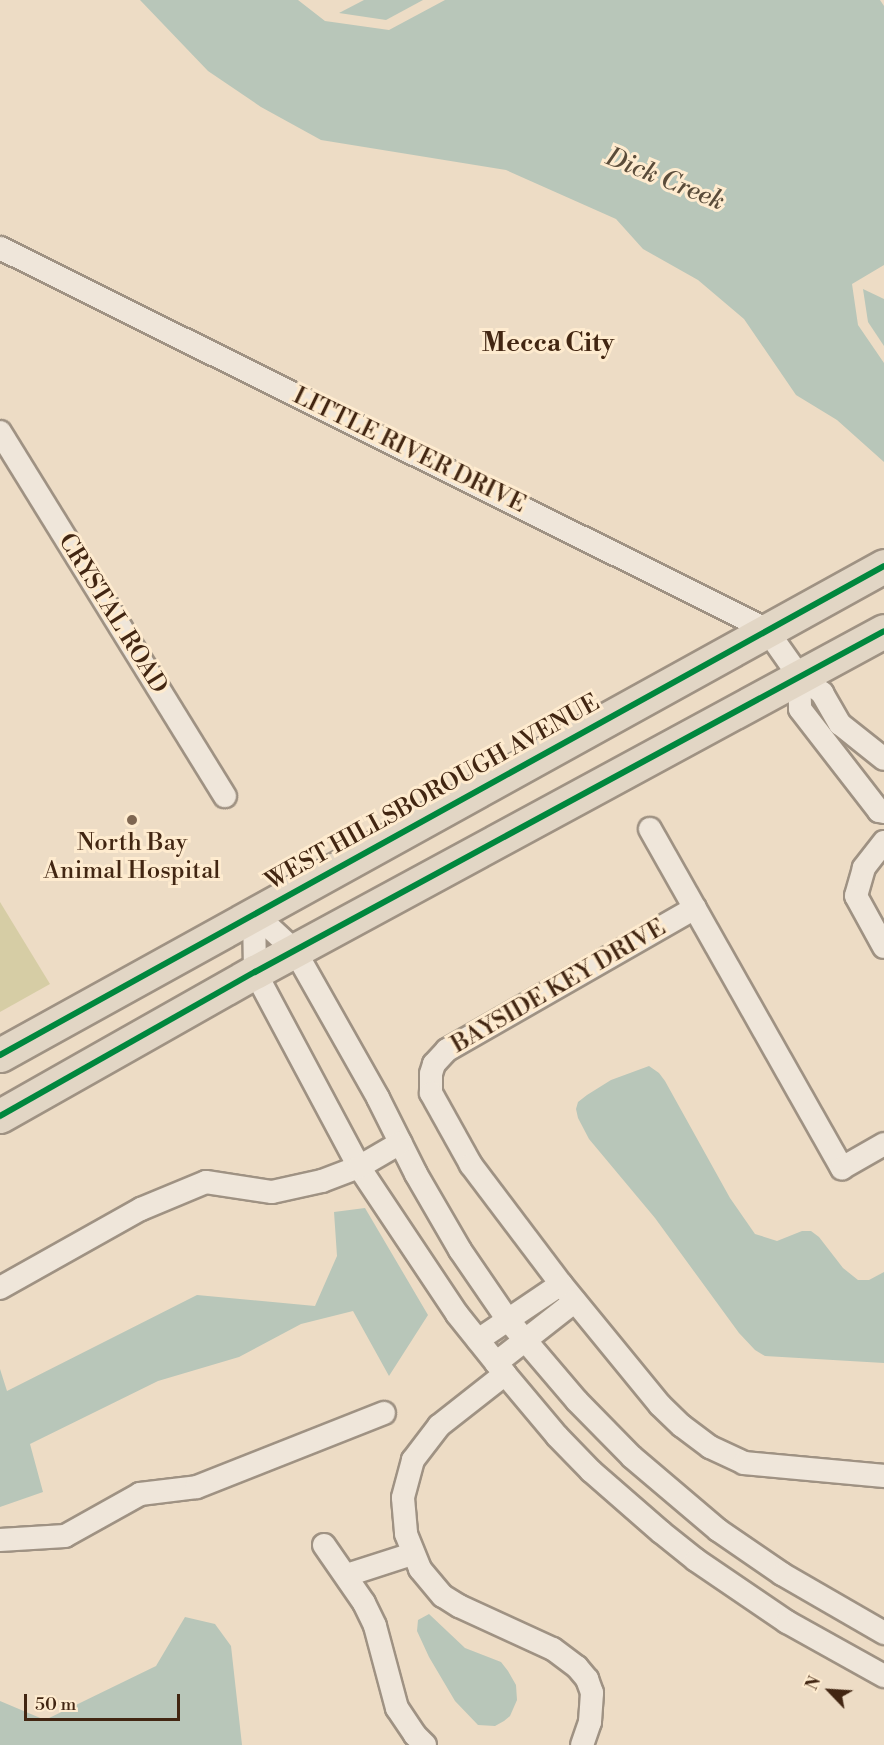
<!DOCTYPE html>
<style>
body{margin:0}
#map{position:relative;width:884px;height:1745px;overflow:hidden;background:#eddcc5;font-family:"Libre Bodoni",serif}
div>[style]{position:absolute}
.green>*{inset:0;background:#d6cda5}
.water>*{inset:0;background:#b8c6b9}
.roads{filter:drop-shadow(2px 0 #9f9283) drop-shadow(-2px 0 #9f9283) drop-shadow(0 2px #9f9283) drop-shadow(0 -2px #9f9283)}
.street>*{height:22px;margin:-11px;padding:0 11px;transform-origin:11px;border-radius:11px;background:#efe6da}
.primary>*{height:33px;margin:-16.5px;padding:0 16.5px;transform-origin:16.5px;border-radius:16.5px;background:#e2d6c5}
.cycleway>*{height:6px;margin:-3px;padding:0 3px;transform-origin:3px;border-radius:3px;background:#00873e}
.dots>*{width:16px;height:16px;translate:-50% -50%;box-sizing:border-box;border:3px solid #feebcf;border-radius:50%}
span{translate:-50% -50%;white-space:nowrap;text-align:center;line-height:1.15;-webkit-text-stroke:6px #feebcf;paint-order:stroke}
.street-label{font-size:24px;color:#422612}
.poi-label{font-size:24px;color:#422612}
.water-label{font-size:26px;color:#5a4c3a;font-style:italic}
.neighbourhood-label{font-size:26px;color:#422612;font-weight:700}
.north{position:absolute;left:800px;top:1661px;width:60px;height:60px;-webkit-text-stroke:4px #feebcf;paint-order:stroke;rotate:295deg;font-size:16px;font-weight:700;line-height:24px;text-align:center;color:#422612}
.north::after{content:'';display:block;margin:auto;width:21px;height:27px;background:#422612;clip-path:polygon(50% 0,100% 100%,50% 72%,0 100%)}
.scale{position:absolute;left:24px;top:1694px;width:156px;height:27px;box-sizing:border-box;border:3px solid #422612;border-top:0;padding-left:8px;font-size:18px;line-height:21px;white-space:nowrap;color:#422612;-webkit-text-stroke:4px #feebcf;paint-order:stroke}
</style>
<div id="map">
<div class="green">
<div style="clip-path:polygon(0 902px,50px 984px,0 1012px)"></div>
</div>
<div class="water">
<div style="clip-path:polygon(140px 0,298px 0,325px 21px,389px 30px,445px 0,880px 0,884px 6px,884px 265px,852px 284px,858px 325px,884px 363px,884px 462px,837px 420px,796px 395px,744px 319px,698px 280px,643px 249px,616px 219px,506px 170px,321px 140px,261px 107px,208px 71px)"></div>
<div style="clip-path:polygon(364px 0,423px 0,386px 20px,339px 13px)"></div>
<div style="clip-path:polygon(863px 289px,884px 299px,884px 346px,868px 322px)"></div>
<div style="clip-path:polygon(649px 1066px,659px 1073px,665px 1081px,730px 1198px,755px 1234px,777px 1241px,802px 1231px,811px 1231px,819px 1237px,843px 1268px,858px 1280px,869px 1280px,884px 1272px,884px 1363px,765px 1356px,755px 1350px,739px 1333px,655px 1218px,589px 1139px,578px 1118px,576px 1109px,578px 1102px,587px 1095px,611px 1080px)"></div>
<div style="clip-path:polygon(365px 1208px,428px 1315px,389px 1376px,353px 1311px,301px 1324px,239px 1357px,158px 1381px,30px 1444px,43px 1492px,0 1507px,0 1369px,7px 1391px,197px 1295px,315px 1306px,337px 1256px,334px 1212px)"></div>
<div style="clip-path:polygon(429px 1614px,465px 1648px,501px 1662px,508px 1671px,516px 1685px,517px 1700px,510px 1716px,504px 1721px,495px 1726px,478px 1725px,455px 1701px,429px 1657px,417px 1631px,418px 1620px)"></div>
<div style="clip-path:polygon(185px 1617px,215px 1624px,231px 1646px,242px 1745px,0 1745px,0 1701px,45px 1720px,156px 1666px)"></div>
</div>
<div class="roads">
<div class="street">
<div style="left:0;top:248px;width:856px;rotate:26.45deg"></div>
<div style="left:766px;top:629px;width:57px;rotate:54.9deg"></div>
<div style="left:799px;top:676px;width:29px;rotate:36deg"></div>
<div style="left:822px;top:693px;width:36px;rotate:60deg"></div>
<div style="left:840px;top:724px;width:56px;rotate:38.5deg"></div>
<div style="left:0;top:432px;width:428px;rotate:58.3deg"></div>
<div style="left:799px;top:676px;width:33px;rotate:88deg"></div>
<div style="left:800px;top:709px;width:129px;rotate:52.2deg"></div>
<div style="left:879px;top:811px;width:5px;rotate:11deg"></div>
<div style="left:650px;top:829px;width:390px;rotate:60.5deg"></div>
<div style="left:842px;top:1168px;width:48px;rotate:-29.7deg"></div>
<div style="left:884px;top:842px;width:33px;rotate:128deg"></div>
<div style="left:864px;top:868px;width:29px;rotate:106deg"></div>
<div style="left:856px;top:896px;width:58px;rotate:61.2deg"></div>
<div style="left:695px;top:908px;width:286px;rotate:150.2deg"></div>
<div style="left:447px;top:1050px;width:19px;rotate:133deg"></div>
<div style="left:434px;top:1064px;width:10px;rotate:107deg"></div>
<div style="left:431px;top:1074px;width:19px;rotate:90deg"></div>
<div style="left:431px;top:1093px;width:82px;rotate:60.9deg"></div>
<div style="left:471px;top:1165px;width:149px;rotate:52.9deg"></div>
<div style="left:561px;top:1284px;width:156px;rotate:50.7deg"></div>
<div style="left:660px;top:1405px;width:30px;rotate:44deg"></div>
<div style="left:682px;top:1426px;width:35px;rotate:37deg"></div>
<div style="left:710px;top:1447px;width:38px;rotate:25deg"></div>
<div style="left:744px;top:1463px;width:141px;rotate:5.3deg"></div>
<div style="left:254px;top:913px;width:59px;rotate:89deg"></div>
<div style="left:255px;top:972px;width:221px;rotate:61.9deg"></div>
<div style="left:359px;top:1167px;width:177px;rotate:56.3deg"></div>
<div style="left:457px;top:1314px;width:77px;rotate:51.3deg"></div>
<div style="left:505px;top:1374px;width:81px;rotate:50deg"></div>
<div style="left:557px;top:1436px;width:49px;rotate:45.8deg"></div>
<div style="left:591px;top:1471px;width:93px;rotate:41.1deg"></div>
<div style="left:661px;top:1532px;width:45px;rotate:38.7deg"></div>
<div style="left:696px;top:1560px;width:110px;rotate:34.3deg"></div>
<div style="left:787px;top:1622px;width:111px;rotate:29.1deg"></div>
<div style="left:254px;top:913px;width:56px;rotate:42.8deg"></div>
<div style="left:295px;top:951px;width:169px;rotate:60.5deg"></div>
<div style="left:378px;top:1098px;width:85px;rotate:63.4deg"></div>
<div style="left:416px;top:1174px;width:88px;rotate:59.9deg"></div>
<div style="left:460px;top:1250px;width:85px;rotate:55.6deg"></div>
<div style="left:508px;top:1320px;width:106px;rotate:49.6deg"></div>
<div style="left:577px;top:1401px;width:78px;rotate:45.5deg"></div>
<div style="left:632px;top:1457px;width:113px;rotate:40.3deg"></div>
<div style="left:718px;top:1530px;width:78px;rotate:34.5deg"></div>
<div style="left:782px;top:1574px;width:118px;rotate:30deg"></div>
<div style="left:0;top:1288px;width:162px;rotate:-29.3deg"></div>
<div style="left:141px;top:1209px;width:70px;rotate:-22.6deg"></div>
<div style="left:206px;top:1182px;width:67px;rotate:8.6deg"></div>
<div style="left:272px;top:1192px;width:51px;rotate:-12.4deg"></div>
<div style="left:322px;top:1181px;width:40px;rotate:-21deg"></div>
<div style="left:359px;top:1167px;width:48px;rotate:-30.3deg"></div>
<div style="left:478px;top:1340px;width:100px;rotate:-34deg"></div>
<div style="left:496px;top:1363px;width:100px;rotate:-38.1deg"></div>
<div style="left:505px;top:1374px;width:84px;rotate:141.8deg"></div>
<div style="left:439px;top:1426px;width:43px;rotate:127.4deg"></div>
<div style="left:413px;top:1460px;width:39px;rotate:105deg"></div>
<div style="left:403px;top:1498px;width:36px;rotate:85deg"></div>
<div style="left:406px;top:1534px;width:38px;rotate:68deg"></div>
<div style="left:420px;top:1569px;width:35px;rotate:50deg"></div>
<div style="left:443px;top:1596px;width:19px;rotate:32deg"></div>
<div style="left:459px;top:1606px;width:103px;rotate:24.6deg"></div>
<div style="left:553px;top:1649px;width:30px;rotate:37deg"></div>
<div style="left:577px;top:1667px;width:16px;rotate:50deg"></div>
<div style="left:587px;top:1679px;width:15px;rotate:70deg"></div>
<div style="left:592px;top:1693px;width:29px;rotate:94deg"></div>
<div style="left:590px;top:1722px;width:24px;rotate:109deg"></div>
<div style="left:0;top:1540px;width:65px;rotate:-3.5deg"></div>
<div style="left:65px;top:1536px;width:86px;rotate:-29.2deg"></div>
<div style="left:140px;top:1494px;width:57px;rotate:-7deg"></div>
<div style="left:197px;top:1487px;width:201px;rotate:-21.6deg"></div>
<div style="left:324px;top:1545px;width:70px;rotate:55.4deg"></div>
<div style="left:364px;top:1603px;width:25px;rotate:64deg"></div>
<div style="left:375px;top:1626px;width:85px;rotate:75deg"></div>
<div style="left:397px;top:1708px;width:32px;rotate:56deg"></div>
<div style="left:415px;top:1735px;width:14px;rotate:45deg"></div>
<div style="left:347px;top:1575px;width:68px;rotate:-17.9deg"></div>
</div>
<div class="primary">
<div style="left:0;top:1055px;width:1010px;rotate:-28.95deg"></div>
<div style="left:0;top:1116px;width:293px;rotate:-29.5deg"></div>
<div style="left:255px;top:972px;width:715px;rotate:-28.46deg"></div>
</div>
</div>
<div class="cycleway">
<div style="left:0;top:1055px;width:1010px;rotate:-28.95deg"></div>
<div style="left:0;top:1116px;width:293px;rotate:-29.5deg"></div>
<div style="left:255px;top:972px;width:715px;rotate:-28.46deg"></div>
</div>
<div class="dots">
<div style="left:132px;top:820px;background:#7e6651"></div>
</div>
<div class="street-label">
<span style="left:409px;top:451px;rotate:26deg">LITTLE RIVER DRIVE</span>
<span style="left:112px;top:614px;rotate:58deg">CRYSTAL ROAD</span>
<span style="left:433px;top:793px;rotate:-29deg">WEST HILLSBOROUGH AVENUE</span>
<span style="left:559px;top:987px;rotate:-30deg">BAYSIDE KEY DRIVE</span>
</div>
<div class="poi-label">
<span style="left:132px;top:858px">North Bay<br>Animal Hospital</span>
</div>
<div class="water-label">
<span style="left:665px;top:180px;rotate:22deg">Dick Creek</span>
</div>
<div class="neighbourhood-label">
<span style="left:548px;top:344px">Mecca City</span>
</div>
<div class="north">N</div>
<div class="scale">50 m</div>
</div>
